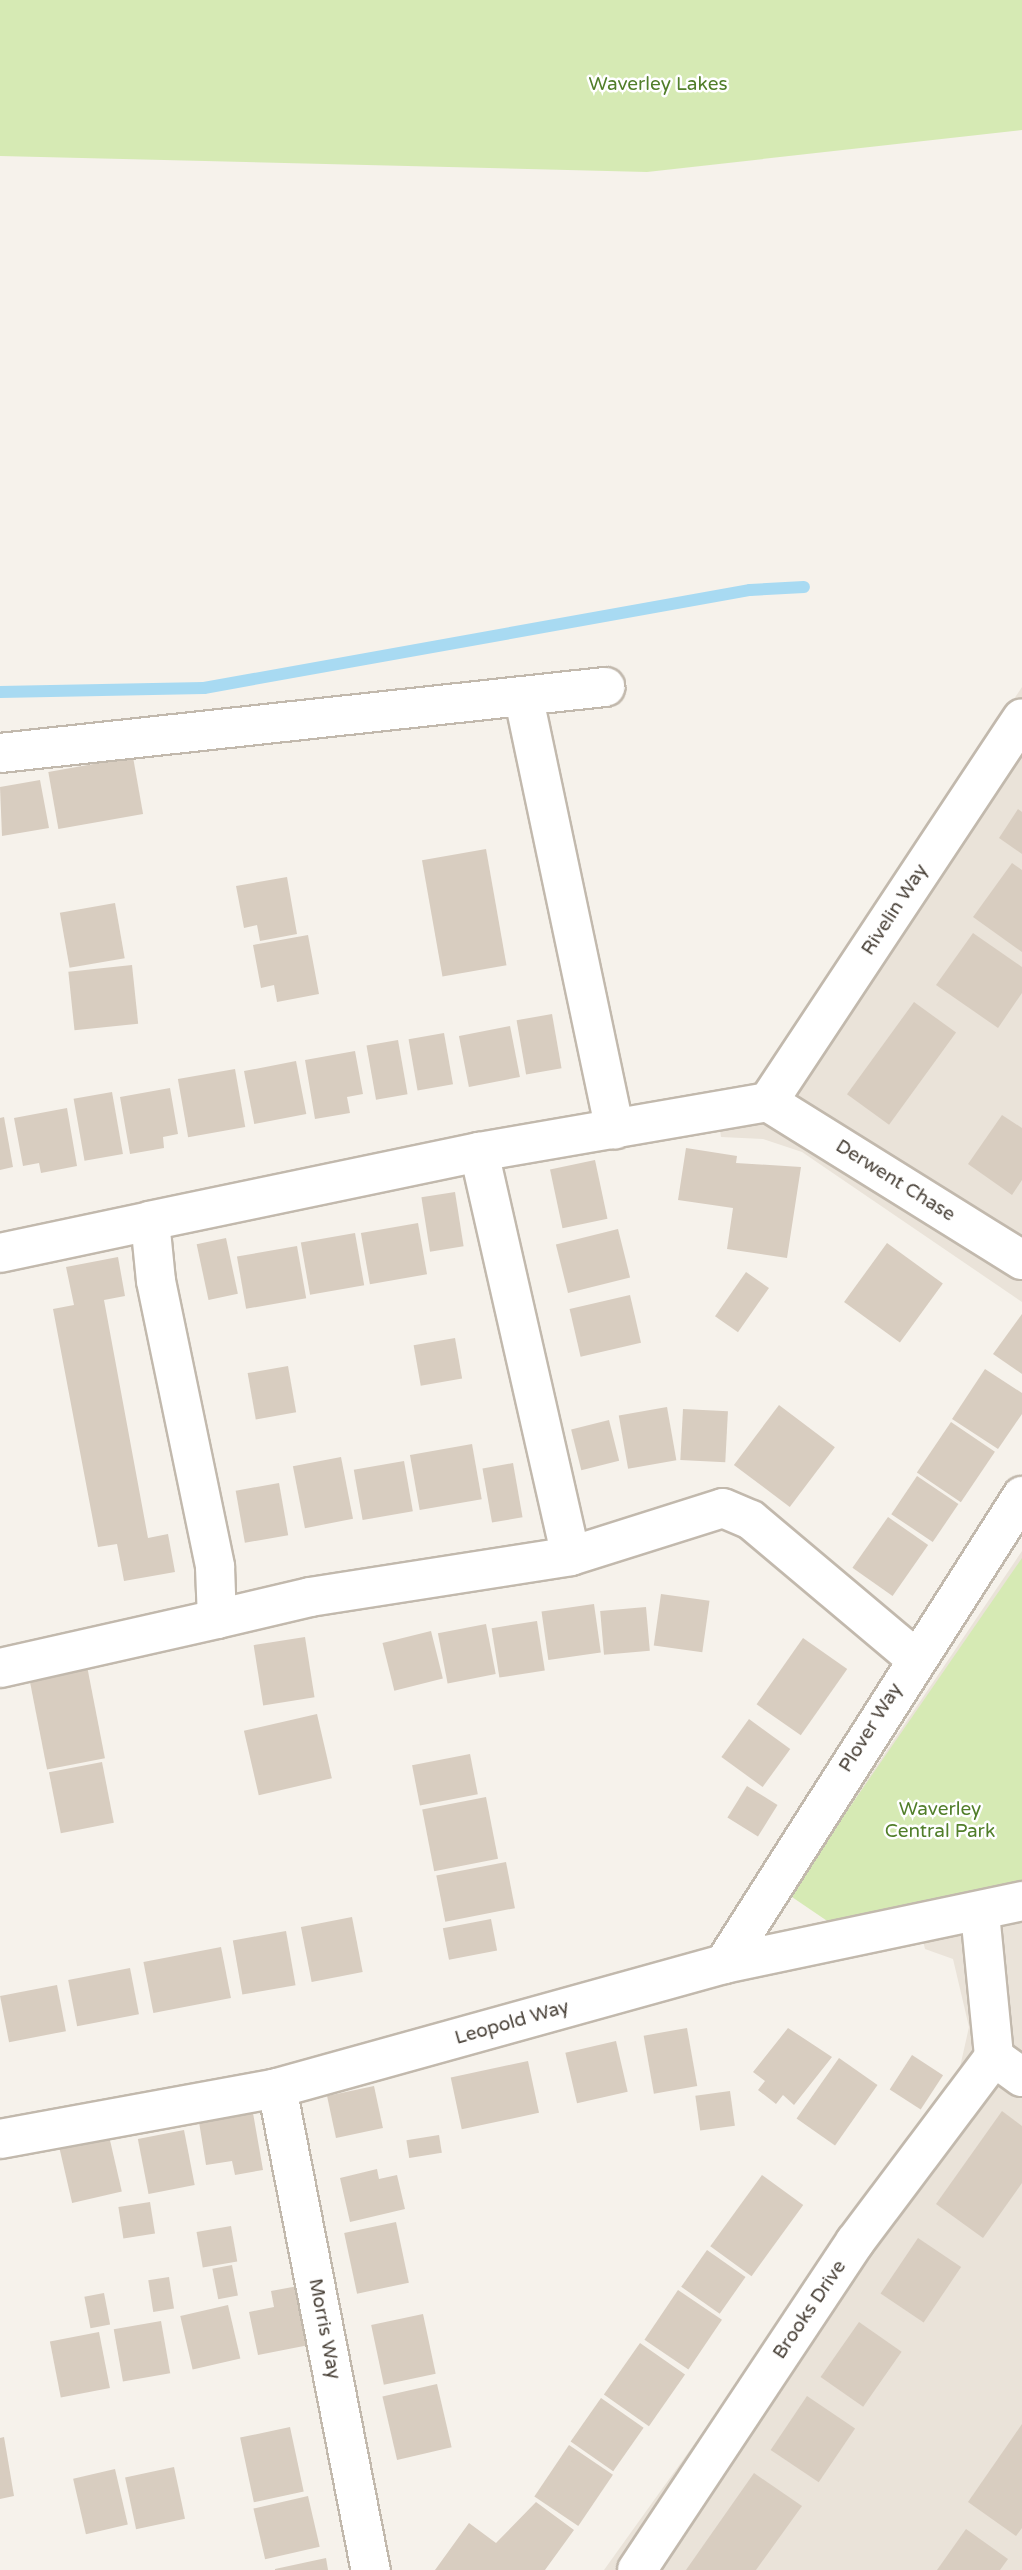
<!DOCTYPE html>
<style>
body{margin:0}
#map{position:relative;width:1022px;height:2570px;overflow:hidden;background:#f6f2eb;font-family:"Varela Round",sans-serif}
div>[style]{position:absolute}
.residential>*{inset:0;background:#eae3d9}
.green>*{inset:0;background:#d6eab4}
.stream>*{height:12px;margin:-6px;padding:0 6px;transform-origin:6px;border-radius:6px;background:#a8daf2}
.building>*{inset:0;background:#d8cdc0;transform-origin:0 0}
.roads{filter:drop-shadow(2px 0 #c2b9ad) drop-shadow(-2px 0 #c2b9ad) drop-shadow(0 2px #c2b9ad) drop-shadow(0 -2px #c2b9ad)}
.street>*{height:38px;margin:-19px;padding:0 19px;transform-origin:19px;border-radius:19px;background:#fff}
span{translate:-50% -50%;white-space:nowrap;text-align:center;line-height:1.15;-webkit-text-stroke:5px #fff;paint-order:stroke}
.park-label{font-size:19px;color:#517e2a}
.street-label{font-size:19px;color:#4a4239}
</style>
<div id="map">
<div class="residential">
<div style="clip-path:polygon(1022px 687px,1022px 1302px,802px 1152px,763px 1139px,721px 1137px,716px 1101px,755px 1082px)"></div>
<div style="clip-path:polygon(1022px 1551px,1022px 2570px,604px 2570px,958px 2076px,969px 2027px,953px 1959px,925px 1949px,916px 1911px,789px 1895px)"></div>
</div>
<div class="green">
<div style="clip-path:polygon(0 0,1022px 0,1022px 130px,647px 172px,0 156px)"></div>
<div style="clip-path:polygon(1022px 1558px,1022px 1885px,839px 1929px,789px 1895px)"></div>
</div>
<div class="stream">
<div style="left:0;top:692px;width:204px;rotate:-1.1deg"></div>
<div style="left:204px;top:688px;width:555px;rotate:-10.18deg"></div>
<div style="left:750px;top:590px;width:54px;rotate:-3.2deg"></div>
</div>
<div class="building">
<div style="left:133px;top:757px;width:58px;height:86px;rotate:80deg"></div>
<div style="clip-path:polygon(40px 780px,49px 828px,2px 836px,0 787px)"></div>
<div style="clip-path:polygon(1018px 809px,1022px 812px,1022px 854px,999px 838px)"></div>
<div style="left:486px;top:849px;width:118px;height:65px;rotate:80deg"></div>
<div style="clip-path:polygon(1012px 863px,1022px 870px,1022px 952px,973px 917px)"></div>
<div style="clip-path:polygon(287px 877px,297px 934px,260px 941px,257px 925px,244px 928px,236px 886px)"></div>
<div style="left:115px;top:903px;width:56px;height:56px;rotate:80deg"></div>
<div style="clip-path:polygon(973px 933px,1022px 967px,1022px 993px,998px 1028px,936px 985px)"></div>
<div style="clip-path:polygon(308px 935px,319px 994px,277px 1002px,274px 985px,261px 988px,253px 945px)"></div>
<div style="left:132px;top:965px;width:59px;height:64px;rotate:84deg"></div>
<div style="left:914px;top:1002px;width:52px;height:114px;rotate:36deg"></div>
<div style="left:552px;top:1014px;width:55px;height:36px;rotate:80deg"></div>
<div style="left:510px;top:1026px;width:52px;height:52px;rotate:79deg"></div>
<div style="left:444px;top:1033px;width:52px;height:36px;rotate:80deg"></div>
<div style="left:398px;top:1040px;width:55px;height:32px;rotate:80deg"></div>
<div style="clip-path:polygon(355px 1051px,363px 1094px,347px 1097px,350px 1113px,315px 1119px,305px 1060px)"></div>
<div style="left:296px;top:1061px;width:54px;height:53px;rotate:79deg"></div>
<div style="left:235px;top:1069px;width:59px;height:58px;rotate:80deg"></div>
<div style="clip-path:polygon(170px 1088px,178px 1134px,163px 1137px,164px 1148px,130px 1154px,120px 1097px)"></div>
<div style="left:112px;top:1092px;width:63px;height:39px;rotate:80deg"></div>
<div style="clip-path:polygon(67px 1108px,77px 1166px,41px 1173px,39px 1163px,23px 1166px,14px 1118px)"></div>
<div style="clip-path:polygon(1002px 1115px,1022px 1128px,1022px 1180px,1012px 1195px,968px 1164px)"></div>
<div style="clip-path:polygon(4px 1117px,13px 1167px,0 1170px,0 1118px)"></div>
<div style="clip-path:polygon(686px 1148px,737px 1156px,736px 1163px,801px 1167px,787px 1258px,727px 1249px,733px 1208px,678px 1200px)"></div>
<div style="left:595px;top:1160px;width:60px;height:46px;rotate:78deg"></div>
<div style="left:455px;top:1192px;width:55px;height:34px;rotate:81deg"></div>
<div style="left:418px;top:1223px;width:52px;height:58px;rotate:80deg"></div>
<div style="left:618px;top:1229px;width:50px;height:64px;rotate:76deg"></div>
<div style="left:355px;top:1233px;width:53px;height:55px;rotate:80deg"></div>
<div style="left:226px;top:1238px;width:57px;height:30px;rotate:78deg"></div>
<div style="left:887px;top:1243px;width:69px;height:73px;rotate:36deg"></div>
<div style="left:297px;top:1246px;width:53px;height:61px;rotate:80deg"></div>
<div style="clip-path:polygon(118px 1257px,125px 1296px,104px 1300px,148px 1538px,168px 1534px,175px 1572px,124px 1581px,117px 1544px,98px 1547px,53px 1309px,74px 1305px,66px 1267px)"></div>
<div style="left:746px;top:1272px;width:28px;height:54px;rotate:35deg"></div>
<div style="left:630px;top:1295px;width:49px;height:62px;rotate:77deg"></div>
<div style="clip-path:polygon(1022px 1314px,1022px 1374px,993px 1354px)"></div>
<div style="left:455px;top:1338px;width:41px;height:42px;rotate:80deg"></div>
<div style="left:288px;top:1366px;width:47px;height:41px;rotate:80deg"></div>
<div style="clip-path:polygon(985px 1369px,1022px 1393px,1022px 1414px,998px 1449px,952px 1419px)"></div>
<div style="left:779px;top:1405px;width:70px;height:75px;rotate:37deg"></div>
<div style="left:667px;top:1407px;width:54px;height:49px;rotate:80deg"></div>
<div style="left:683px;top:1409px;width:45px;height:51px;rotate:3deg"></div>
<div style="left:609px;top:1420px;width:42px;height:39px;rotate:76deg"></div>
<div style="left:951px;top:1422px;width:53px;height:61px;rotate:34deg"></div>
<div style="left:472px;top:1444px;width:56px;height:63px;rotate:80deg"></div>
<div style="left:341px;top:1457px;width:63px;height:49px;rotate:79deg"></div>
<div style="left:404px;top:1461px;width:51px;height:51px;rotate:80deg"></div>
<div style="left:513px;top:1463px;width:55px;height:31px;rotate:80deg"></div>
<div style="left:917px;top:1476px;width:50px;height:46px;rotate:34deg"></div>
<div style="left:279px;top:1483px;width:53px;height:44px;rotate:80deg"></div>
<div style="left:888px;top:1517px;width:49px;height:62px;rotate:35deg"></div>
<div style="left:661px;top:1594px;width:49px;height:52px;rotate:8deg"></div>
<div style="left:594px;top:1604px;width:49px;height:53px;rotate:82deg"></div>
<div style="left:646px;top:1607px;width:44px;height:46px;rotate:85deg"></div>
<div style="left:537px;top:1621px;width:50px;height:46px;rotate:81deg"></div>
<div style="left:486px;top:1624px;width:51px;height:49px;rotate:79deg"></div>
<div style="left:431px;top:1631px;width:49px;height:50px;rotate:76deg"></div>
<div style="left:305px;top:1637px;width:61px;height:52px;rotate:81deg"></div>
<div style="left:803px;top:1638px;width:54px;height:81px;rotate:35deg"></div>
<div style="left:87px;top:1666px;width:94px;height:59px;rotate:79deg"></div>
<div style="left:317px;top:1714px;width:66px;height:75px;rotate:77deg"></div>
<div style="left:749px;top:1719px;width:51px;height:47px;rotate:36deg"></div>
<div style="left:470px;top:1754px;width:41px;height:59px;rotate:79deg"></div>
<div style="left:102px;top:1762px;width:62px;height:54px;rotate:79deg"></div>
<div style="left:747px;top:1786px;width:36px;height:37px;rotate:32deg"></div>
<div style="left:486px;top:1797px;width:63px;height:65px;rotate:79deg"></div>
<div style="left:506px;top:1862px;width:47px;height:71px;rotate:79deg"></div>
<div style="left:352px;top:1917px;width:56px;height:52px;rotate:79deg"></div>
<div style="left:491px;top:1919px;width:32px;height:49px;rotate:79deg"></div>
<div style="left:286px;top:1931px;width:55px;height:54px;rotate:80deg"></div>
<div style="left:221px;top:1947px;width:52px;height:79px;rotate:79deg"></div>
<div style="left:130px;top:1968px;width:47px;height:63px;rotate:79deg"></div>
<div style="left:57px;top:1985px;width:47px;height:58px;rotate:79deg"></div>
<div style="left:687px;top:2028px;width:59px;height:44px;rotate:80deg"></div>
<div style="clip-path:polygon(788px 2028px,832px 2057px,794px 2105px,783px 2095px,776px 2104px,758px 2090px,765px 2081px,753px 2072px)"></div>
<div style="left:616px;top:2041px;width:52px;height:52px;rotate:77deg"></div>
<div style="left:912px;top:2055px;width:37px;height:41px;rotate:33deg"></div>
<div style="left:839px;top:2058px;width:47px;height:74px;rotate:35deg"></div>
<div style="left:528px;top:2061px;width:53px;height:79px;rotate:78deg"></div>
<div style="left:374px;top:2086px;width:43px;height:48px;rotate:78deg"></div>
<div style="left:730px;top:2091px;width:35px;height:35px;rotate:82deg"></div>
<div style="clip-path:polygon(1002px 2111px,1022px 2126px,1022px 2183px,983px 2238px,936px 2204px)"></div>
<div style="clip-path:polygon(253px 2113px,263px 2170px,235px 2175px,232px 2161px,206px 2165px,199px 2122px)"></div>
<div style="left:184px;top:2130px;width:56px;height:47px;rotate:79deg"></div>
<div style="left:439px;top:2135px;width:18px;height:33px;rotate:81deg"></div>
<div style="left:109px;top:2136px;width:57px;height:51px;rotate:77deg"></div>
<div style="clip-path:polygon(377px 2169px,379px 2179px,397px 2175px,405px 2209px,350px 2222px,340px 2178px)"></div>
<div style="left:762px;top:2175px;width:51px;height:88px;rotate:36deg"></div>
<div style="left:150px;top:2202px;width:32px;height:32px;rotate:81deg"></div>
<div style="left:396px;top:2222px;width:62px;height:53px;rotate:78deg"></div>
<div style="left:231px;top:2226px;width:36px;height:35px;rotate:80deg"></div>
<div style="left:918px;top:2238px;width:52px;height:67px;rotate:34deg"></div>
<div style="left:707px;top:2250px;width:47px;height:45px;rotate:35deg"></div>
<div style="left:232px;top:2265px;width:31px;height:20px;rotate:79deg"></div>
<div style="left:169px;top:2277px;width:32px;height:21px;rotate:81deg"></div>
<div style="clip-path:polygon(298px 2286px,309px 2345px,258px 2355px,249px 2312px,274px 2307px,271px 2291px)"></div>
<div style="left:678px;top:2290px;width:53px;height:60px;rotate:34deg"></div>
<div style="left:104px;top:2293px;width:32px;height:20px;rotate:79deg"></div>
<div style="left:228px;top:2305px;width:55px;height:49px;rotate:77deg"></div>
<div style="left:423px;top:2314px;width:61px;height:53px;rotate:78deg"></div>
<div style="left:161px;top:2321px;width:53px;height:48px;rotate:80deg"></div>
<div style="left:859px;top:2322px;width:52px;height:67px;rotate:35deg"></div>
<div style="left:99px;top:2332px;width:57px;height:50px;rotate:79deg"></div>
<div style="left:640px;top:2343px;width:55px;height:63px;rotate:35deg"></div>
<div style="left:437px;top:2384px;width:65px;height:56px;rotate:77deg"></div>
<div style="left:807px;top:2396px;width:58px;height:65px;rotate:34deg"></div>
<div style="left:601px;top:2398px;width:52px;height:53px;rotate:35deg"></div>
<div style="clip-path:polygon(1022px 2424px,1022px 2528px,1016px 2536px,968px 2502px)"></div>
<div style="left:290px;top:2427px;width:66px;height:51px;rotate:78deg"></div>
<div style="clip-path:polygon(4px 2437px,14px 2496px,0 2499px,0 2438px)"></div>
<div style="left:569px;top:2445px;width:53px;height:62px;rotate:34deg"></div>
<div style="left:174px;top:2467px;width:53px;height:50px;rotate:78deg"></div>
<div style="left:115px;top:2469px;width:57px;height:43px;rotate:77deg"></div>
<div style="clip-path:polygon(754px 2473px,802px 2506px,756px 2570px,686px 2570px)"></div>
<div style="left:308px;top:2496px;width:52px;height:56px;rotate:77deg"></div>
<div style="clip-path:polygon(536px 2502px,574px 2530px,545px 2570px,435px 2570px,469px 2523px,496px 2543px)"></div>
<div style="clip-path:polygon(966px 2529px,1008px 2559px,1000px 2570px,937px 2570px)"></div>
<div style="clip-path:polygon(326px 2558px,328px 2570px,275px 2570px,275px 2569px)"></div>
</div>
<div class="roads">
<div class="street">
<div style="left:524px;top:699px;width:440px;rotate:78.1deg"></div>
<div style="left:0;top:753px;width:609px;rotate:-6.23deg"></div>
<div style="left:768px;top:1102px;width:293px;rotate:170.2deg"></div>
<div style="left:479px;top:1152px;width:336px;rotate:168.2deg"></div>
<div style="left:150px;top:1221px;width:60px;rotate:84.3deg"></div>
<div style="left:156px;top:1281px;width:292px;rotate:78.3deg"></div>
<div style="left:215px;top:1567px;width:52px;rotate:87.8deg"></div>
<div style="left:217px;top:1619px;width:96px;rotate:-13.3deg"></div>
<div style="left:310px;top:1597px;width:264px;rotate:-8.9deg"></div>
<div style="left:571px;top:1556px;width:159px;rotate:-17.5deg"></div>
<div style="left:723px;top:1508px;width:30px;rotate:23deg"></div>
<div style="left:751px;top:1520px;width:214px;rotate:40.1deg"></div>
<div style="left:768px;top:1102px;width:460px;rotate:-56.5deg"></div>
<div style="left:768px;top:1102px;width:299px;rotate:31.9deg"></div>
<div style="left:479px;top:1152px;width:414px;rotate:77.2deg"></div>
<div style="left:0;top:1253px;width:153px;rotate:-12deg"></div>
<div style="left:0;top:1668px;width:222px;rotate:-12.7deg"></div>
<div style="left:980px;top:1913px;width:145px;rotate:84.4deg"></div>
<div style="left:994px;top:2057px;width:34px;rotate:36deg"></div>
<div style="left:724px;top:1964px;width:555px;rotate:-57.51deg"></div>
<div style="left:277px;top:2088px;width:491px;rotate:79deg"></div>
<div style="left:0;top:2139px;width:282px;rotate:-10.4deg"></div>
<div style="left:277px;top:2088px;width:464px;rotate:-15.5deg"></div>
<div style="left:724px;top:1964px;width:305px;rotate:-11.9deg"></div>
<div style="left:637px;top:2570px;width:394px;rotate:-56.4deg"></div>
<div style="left:855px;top:2242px;width:231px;rotate:-53.1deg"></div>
</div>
</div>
<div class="park-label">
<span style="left:658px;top:85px">Waverley Lakes</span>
<span style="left:940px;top:1821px">Waverley<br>Central Park</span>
</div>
<div class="street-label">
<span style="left:895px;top:910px;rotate:-57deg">Rivelin Way</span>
<span style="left:895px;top:1181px;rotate:32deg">Derwent Chase</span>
<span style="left:871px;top:1728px;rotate:-58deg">Plover Way</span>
<span style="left:512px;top:2023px;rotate:-16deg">Leopold Way</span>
<span style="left:810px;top:2310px;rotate:-56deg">Brooks Drive</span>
<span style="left:324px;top:2329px;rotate:79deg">Morris Way</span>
</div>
</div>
